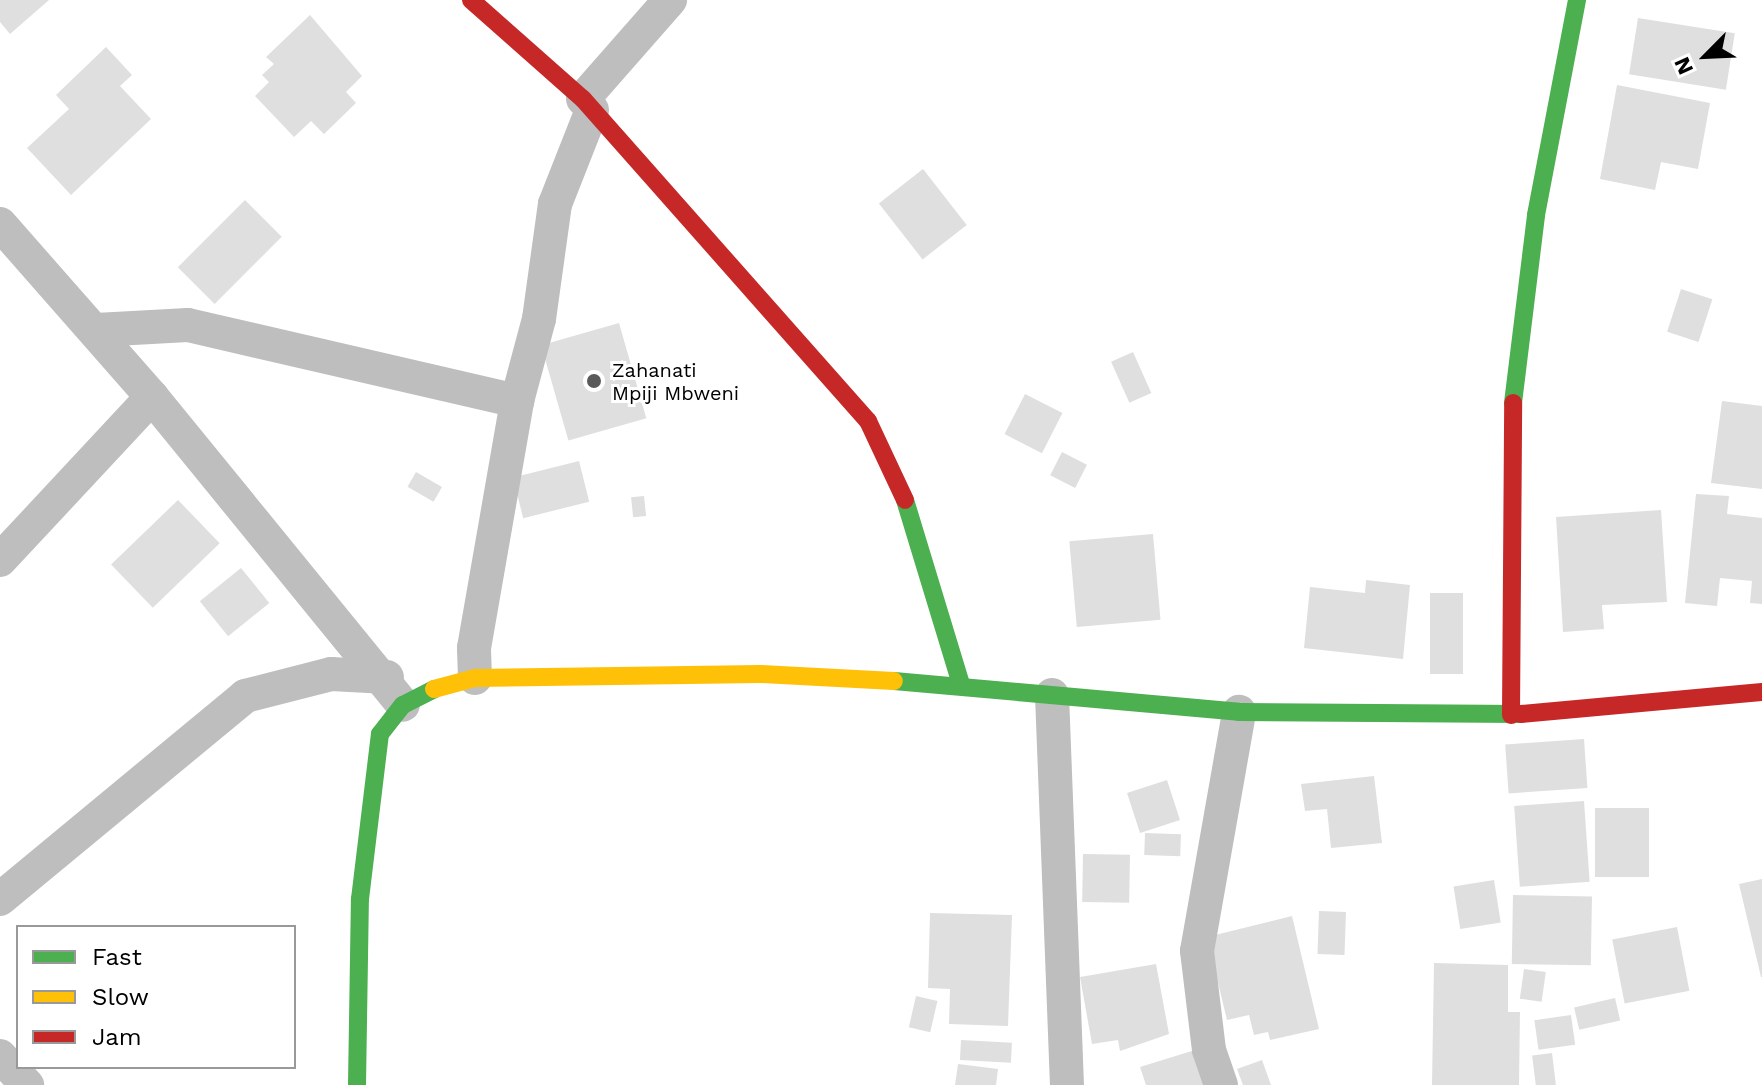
<!DOCTYPE html>
<style>
body{margin:0}
#map{position:relative;width:1762px;height:1085px;overflow:hidden;background:#fff;font-family:"Work Sans",sans-serif}
div>[style]{position:absolute}
.building>*{inset:0;background:#dfdfdf;transform-origin:0 0}
.street>*{height:34px;margin:-17px;padding:0 17px;transform-origin:17px;border-radius:17px;background:#bebebe}
.fast>*{height:18px;margin:-9px;padding:0 9px;transform-origin:9px;border-radius:9px;background:#4caf50}
.slow>*{height:18px;margin:-9px;padding:0 9px;transform-origin:9px;border-radius:9px;background:#ffc107}
.jam>*{height:18px;margin:-9px;padding:0 9px;transform-origin:9px;border-radius:9px;background:#c62828}
.dots>*{width:22px;height:22px;translate:-50% -50%;box-sizing:border-box;border:4px solid #fff;border-radius:50%}
span{translate:-50% -50%;white-space:nowrap;text-align:center;line-height:1.15;-webkit-text-stroke:6px #fff;paint-order:stroke}
.poi-label{font-size:20px;color:#000}
.left{translate:0 -50%;text-align:left}
.legend{position:absolute;left:16px;top:925px;width:280px;height:144px;box-sizing:border-box;background:#fff;border:2px solid #999;margin:0;padding:10px 14px;list-style:none;font-size:24px;color:#000}
.legend li{display:flex;align-items:center;gap:16px;height:40px}
.legend b{width:40px;border:2px solid #999}
.north{position:absolute;left:1666px;top:16px;width:80px;height:80px;-webkit-text-stroke:6px #fff;paint-order:stroke;rotate:246deg;font-size:22px;font-weight:700;line-height:32px;text-align:center;color:#000}
.north::after{content:'';display:block;margin:auto;width:28px;height:36px;background:#000;clip-path:polygon(50% 0,100% 100%,50% 72%,0 100%)}
</style>
<div id="map">
<div class="building">
<div style="clip-path:polygon(0 0,49px 0,10px 34px,0 22px)"></div>
<div style="clip-path:polygon(310px 15px,362px 76px,346px 92px,356px 103px,324px 134px,311px 121px,294px 137px,255px 96px,269px 82px,262px 75px,274px 64px,266px 57px)"></div>
<div style="left:1638px;top:18px;width:98px;height:57px;rotate:9deg"></div>
<div style="clip-path:polygon(106px 47px,132px 75px,120px 86px,151px 119px,71px 195px,27px 148px,69px 109px,56px 95px)"></div>
<div style="clip-path:polygon(1617px 85px,1710px 103px,1698px 169px,1661px 162px,1655px 190px,1600px 179px)"></div>
<div style="left:923px;top:169px;width:71px;height:56px;rotate:52deg"></div>
<div style="left:245px;top:200px;width:52px;height:95px;rotate:45deg"></div>
<div style="left:1681px;top:289px;width:33px;height:45px;rotate:18deg"></div>
<div style="left:619px;top:323px;width:99px;height:81px;rotate:74deg"></div>
<div style="left:1133px;top:352px;width:45px;height:24px;rotate:66deg"></div>
<div style="left:1025px;top:394px;width:42px;height:45px;rotate:27deg"></div>
<div style="clip-path:polygon(1722px 401px,1762px 406px,1762px 489px,1711px 483px)"></div>
<div style="left:1062px;top:452px;width:28px;height:26px;rotate:27deg"></div>
<div style="left:579px;top:461px;width:42px;height:68px;rotate:76deg"></div>
<div style="left:416px;top:472px;width:30px;height:17px;rotate:30deg"></div>
<div style="clip-path:polygon(1696px 494px,1729px 496px,1727px 514px,1762px 518px,1762px 604px,1750px 603px,1752px 581px,1720px 578px,1717px 606px,1685px 603px)"></div>
<div style="left:644px;top:496px;width:20px;height:13px;rotate:84deg"></div>
<div style="left:178px;top:500px;width:60px;height:93px;rotate:46deg"></div>
<div style="clip-path:polygon(1661px 510px,1667px 602px,1602px 605px,1604px 629px,1563px 632px,1556px 517px)"></div>
<div style="left:1153px;top:534px;width:86px;height:84px;rotate:85deg"></div>
<div style="left:241px;top:568px;width:45px;height:53px;rotate:51deg"></div>
<div style="clip-path:polygon(1366px 580px,1410px 585px,1403px 659px,1304px 648px,1310px 587px,1365px 593px)"></div>
<div style="left:1430px;top:593px;width:33px;height:81px"></div>
<div style="left:1584px;top:739px;width:49px;height:79px;rotate:86deg"></div>
<div style="clip-path:polygon(1374px 776px,1382px 843px,1331px 848px,1327px 809px,1305px 811px,1301px 784px)"></div>
<div style="left:1167px;top:780px;width:42px;height:42px;rotate:72deg"></div>
<div style="left:1584px;top:801px;width:81px;height:70px;rotate:86deg"></div>
<div style="left:1595px;top:808px;width:54px;height:69px"></div>
<div style="left:1145px;top:833px;width:36px;height:22px;rotate:2deg"></div>
<div style="left:1083px;top:854px;width:47px;height:48px;rotate:1deg"></div>
<div style="clip-path:polygon(1762px 879px,1762px 977px,1761px 977px,1739px 884px)"></div>
<div style="left:1494px;top:880px;width:43px;height:41px;rotate:81deg"></div>
<div style="left:1513px;top:895px;width:79px;height:69px;rotate:1deg"></div>
<div style="left:1319px;top:911px;width:27px;height:43px;rotate:2deg"></div>
<div style="clip-path:polygon(930px 913px,1012px 915px,1008px 1026px,949px 1024px,950px 989px,928px 988px)"></div>
<div style="clip-path:polygon(1292px 916px,1319px 1029px,1270px 1040px,1268px 1032px,1254px 1035px,1249px 1015px,1227px 1020px,1207px 937px)"></div>
<div style="left:1677px;top:927px;width:65px;height:66px;rotate:79deg"></div>
<div style="clip-path:polygon(1434px 963px,1508px 965px,1508px 1012px,1520px 1012px,1519px 1085px,1432px 1085px)"></div>
<div style="clip-path:polygon(1156px 964px,1169px 1034px,1120px 1051px,1118px 1040px,1092px 1044px,1080px 977px)"></div>
<div style="left:1524px;top:969px;width:22px;height:30px;rotate:8deg"></div>
<div style="left:916px;top:996px;width:22px;height:32px;rotate:13deg"></div>
<div style="left:1615px;top:998px;width:23px;height:42px;rotate:77deg"></div>
<div style="left:1571px;top:1015px;width:30px;height:37px;rotate:82deg"></div>
<div style="left:961px;top:1040px;width:51px;height:20px;rotate:3deg"></div>
<div style="clip-path:polygon(1195px 1050px,1206px 1085px,1146px 1085px,1140px 1067px)"></div>
<div style="left:1552px;top:1053px;width:32px;height:20px;rotate:83deg"></div>
<div style="clip-path:polygon(1262px 1060px,1271px 1085px,1243px 1085px,1237px 1069px)"></div>
<div style="clip-path:polygon(958px 1064px,998px 1069px,996px 1085px,955px 1085px)"></div>
</div>
<div class="street">
<div style="left:583px;top:99px;width:132px;rotate:-48.7deg"></div>
<div style="left:0;top:224px;width:230px;rotate:48.7deg"></div>
<div style="left:152px;top:397px;width:397px;rotate:50.8deg"></div>
<div style="left:96px;top:330px;width:92px;rotate:-3.1deg"></div>
<div style="left:188px;top:325px;width:338px;rotate:13deg"></div>
<div style="left:0;top:560px;width:223px;rotate:-47deg"></div>
<div style="left:475px;top:678px;width:30px;rotate:-92deg"></div>
<div style="left:474px;top:648px;width:251px;rotate:-80.1deg"></div>
<div style="left:517px;top:401px;width:85px;rotate:-75deg"></div>
<div style="left:539px;top:319px;width:116px;rotate:-82.1deg"></div>
<div style="left:555px;top:204px;width:101px;rotate:-68.5deg"></div>
<div style="left:1052px;top:695px;width:390px;rotate:87.8deg"></div>
<div style="left:0;top:899px;width:318px;rotate:-39.6deg"></div>
<div style="left:245px;top:696px;width:89px;rotate:-14.3deg"></div>
<div style="left:331px;top:674px;width:56px;rotate:3.1deg"></div>
<div style="left:0;top:1056px;width:40px;rotate:47deg"></div>
<div style="left:1221px;top:1085px;width:37px;rotate:-109deg"></div>
<div style="left:1209px;top:1050px;width:100px;rotate:-96.9deg"></div>
<div style="left:1197px;top:951px;width:243px;rotate:-80deg"></div>
</div>
<div class="fast">
<div style="left:1513px;top:403px;width:189px;rotate:-83deg"></div>
<div style="left:1536px;top:215px;width:219px;rotate:-79.2deg"></div>
<div style="left:905px;top:500px;width:192px;rotate:73.1deg"></div>
<div style="left:894px;top:681px;width:346px;rotate:5.1deg"></div>
<div style="left:1239px;top:712px;width:282px;rotate:0.4deg"></div>
<div style="left:357px;top:1085px;width:186px;rotate:-89.1deg"></div>
<div style="left:360px;top:899px;width:166px;rotate:-83.1deg"></div>
<div style="left:380px;top:734px;width:37px;rotate:-52deg"></div>
<div style="left:403px;top:705px;width:35px;rotate:-27deg"></div>
</div>
<div class="slow">
<div style="left:434px;top:689px;width:42px;rotate:-15deg"></div>
<div style="left:475px;top:678px;width:285px;rotate:-0.8deg"></div>
<div style="left:760px;top:674px;width:134px;rotate:3deg"></div>
</div>
<div class="jam">
<div style="left:471px;top:0;width:149px;rotate:41.5deg"></div>
<div style="left:583px;top:99px;width:430px;rotate:48.5deg"></div>
<div style="left:868px;top:421px;width:87px;rotate:64.9deg"></div>
<div style="left:1521px;top:714px;width:242px;rotate:-5.2deg"></div>
<div style="left:1511px;top:715px;width:312px;rotate:-89.6deg"></div>
</div>
<div class="dots">
<div style="left:594px;top:381px;background:#595959"></div>
</div>
<div class="poi-label">
<span class="left" style="left:612px;top:382px">Zahanati<br>Mpiji Mbweni</span>
</div>
<ul class="legend">
<li><b style="height:10px;background:#4caf50"></b>Fast</li>
<li><b style="height:10px;background:#ffc107"></b>Slow</li>
<li><b style="height:10px;background:#c62828"></b>Jam</li>
</ul>
<div class="north">N</div>
</div>
